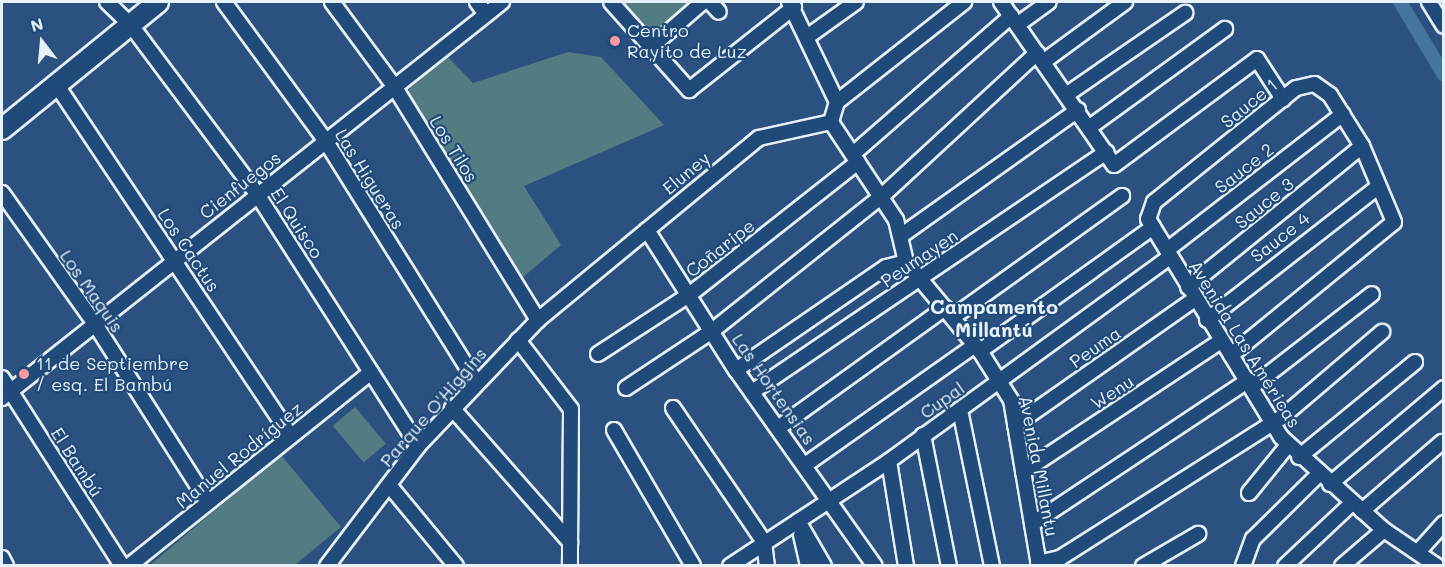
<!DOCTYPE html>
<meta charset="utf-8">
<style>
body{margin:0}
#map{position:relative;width:1445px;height:567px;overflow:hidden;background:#2b5181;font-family:Mali,sans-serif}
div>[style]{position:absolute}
.green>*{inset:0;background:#537b82;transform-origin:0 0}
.canal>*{height:14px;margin:-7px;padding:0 7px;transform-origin:7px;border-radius:7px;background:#4375a0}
.roads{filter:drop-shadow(2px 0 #e8f1f8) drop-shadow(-2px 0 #e8f1f8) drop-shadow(0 2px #e8f1f8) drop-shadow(0 -2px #e8f1f8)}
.street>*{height:14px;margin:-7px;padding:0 7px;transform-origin:7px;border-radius:7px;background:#1f4a7a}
.secondary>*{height:20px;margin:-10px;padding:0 10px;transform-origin:10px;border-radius:10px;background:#1f4a7a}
.dots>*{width:16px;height:16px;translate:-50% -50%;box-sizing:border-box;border:3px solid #1f4a7a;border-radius:50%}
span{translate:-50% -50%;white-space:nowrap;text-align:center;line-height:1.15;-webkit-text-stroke:4.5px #1f4a7a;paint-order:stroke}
.poi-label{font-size:18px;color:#e8f1f8}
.left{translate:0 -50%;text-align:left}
.street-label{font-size:18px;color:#e8f1f8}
.neighbourhood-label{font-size:20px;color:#e8f1f8;font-weight:700}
.frame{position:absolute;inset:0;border:3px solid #e8f1f8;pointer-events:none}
.north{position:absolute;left:12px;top:12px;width:60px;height:60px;-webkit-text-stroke:4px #1f4a7a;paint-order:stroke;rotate:344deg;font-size:16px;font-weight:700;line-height:24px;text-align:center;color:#e8f1f8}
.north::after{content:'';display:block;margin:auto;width:21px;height:27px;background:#e8f1f8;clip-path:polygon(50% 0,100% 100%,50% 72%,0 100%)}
</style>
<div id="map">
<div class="green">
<div style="clip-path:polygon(620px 2px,694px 2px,653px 37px)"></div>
<div style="clip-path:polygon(568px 52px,601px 57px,664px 125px,524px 186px,561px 245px,522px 278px,408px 95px,410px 86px,448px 57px,473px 83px)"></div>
<div style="left:355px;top:407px;width:48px;height:29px;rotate:50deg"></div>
<div style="clip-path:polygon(281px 455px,341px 527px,295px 565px,150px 565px)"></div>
</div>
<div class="canal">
<div style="left:1400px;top:2px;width:85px;rotate:58.9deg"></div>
</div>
<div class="roads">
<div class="street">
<div style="left:107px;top:2px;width:32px;rotate:44deg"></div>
<div style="left:130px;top:24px;width:212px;rotate:53.2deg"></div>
<div style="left:257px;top:194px;width:299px;rotate:57.4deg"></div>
<div style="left:224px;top:2px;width:171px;rotate:53.8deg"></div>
<div style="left:325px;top:140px;width:285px;rotate:58deg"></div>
<div style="left:332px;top:2px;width:104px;rotate:53.6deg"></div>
<div style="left:394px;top:86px;width:275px;rotate:58.4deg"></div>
<div style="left:477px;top:2px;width:15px;rotate:53deg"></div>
<div style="left:611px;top:2px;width:118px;rotate:48.4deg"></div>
<div style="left:689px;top:90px;width:134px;rotate:-38.3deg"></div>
<div style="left:710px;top:2px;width:13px;rotate:48deg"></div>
<div style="left:789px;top:2px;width:111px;rotate:64.4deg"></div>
<div style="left:837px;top:102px;width:21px;rotate:107deg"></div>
<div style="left:831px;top:122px;width:118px;rotate:56.4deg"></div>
<div style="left:896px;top:220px;width:43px;rotate:76.6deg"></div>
<div style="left:906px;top:262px;width:116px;rotate:50.3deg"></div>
<div style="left:980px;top:351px;width:58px;rotate:57.7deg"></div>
<div style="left:1011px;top:400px;width:168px;rotate:80.4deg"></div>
<div style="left:1001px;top:2px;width:198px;rotate:55.3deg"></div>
<div style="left:1114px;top:165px;width:178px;rotate:-36.5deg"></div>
<div style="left:1257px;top:59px;width:48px;rotate:57deg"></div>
<div style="left:1429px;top:2px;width:28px;rotate:58deg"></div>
<div style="left:1017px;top:25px;width:39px;rotate:-36deg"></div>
<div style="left:807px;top:37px;width:60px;rotate:-35.5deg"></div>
<div style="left:651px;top:47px;width:69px;rotate:-40.9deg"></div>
<div style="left:1043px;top:62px;width:102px;rotate:-36.2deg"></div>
<div style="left:56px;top:84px;width:423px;rotate:56.3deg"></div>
<div style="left:1066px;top:95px;width:145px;rotate:-34.6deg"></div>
<div style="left:837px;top:102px;width:162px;rotate:-38.2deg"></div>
<div style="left:1090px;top:127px;width:167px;rotate:-36deg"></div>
<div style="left:853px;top:154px;width:210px;rotate:-41.1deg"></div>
<div style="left:2px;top:193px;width:161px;rotate:54.6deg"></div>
<div style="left:95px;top:324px;width:211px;rotate:57.6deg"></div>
<div style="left:647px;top:230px;width:166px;rotate:57.6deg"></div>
<div style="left:736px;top:370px;width:240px;rotate:54.7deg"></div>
<div style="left:902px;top:235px;width:216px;rotate:-35.4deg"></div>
<div style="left:1167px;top:250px;width:222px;rotate:-37.7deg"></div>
<div style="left:1188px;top:287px;width:224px;rotate:-39deg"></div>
<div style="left:953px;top:317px;width:208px;rotate:-35.6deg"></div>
<div style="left:1207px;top:320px;width:217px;rotate:-37.9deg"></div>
<div style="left:518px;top:340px;width:87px;rotate:52.5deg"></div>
<div style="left:571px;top:409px;width:157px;rotate:90.4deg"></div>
<div style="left:980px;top:351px;width:213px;rotate:-35.6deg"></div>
<div style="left:598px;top:354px;width:108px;rotate:-33deg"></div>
<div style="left:689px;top:295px;width:215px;rotate:-38.2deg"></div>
<div style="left:1231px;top:355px;width:210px;rotate:-39.2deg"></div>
<div style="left:1394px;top:222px;width:82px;rotate:-112.8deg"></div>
<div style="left:1362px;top:146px;width:60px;rotate:-122.1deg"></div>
<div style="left:1330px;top:95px;width:19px;rotate:-145deg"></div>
<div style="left:1314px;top:84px;width:18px;rotate:167deg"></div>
<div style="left:1296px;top:88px;width:182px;rotate:141.2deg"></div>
<div style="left:1154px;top:202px;width:18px;rotate:109deg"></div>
<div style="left:1148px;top:219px;width:255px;rotate:58.6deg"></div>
<div style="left:1281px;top:437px;width:139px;rotate:42.1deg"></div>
<div style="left:1384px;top:530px;width:64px;rotate:34.2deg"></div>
<div style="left:736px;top:370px;width:182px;rotate:-34.5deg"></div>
<div style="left:886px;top:267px;width:21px;rotate:-14deg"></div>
<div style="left:2px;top:378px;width:223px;rotate:57.4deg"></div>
<div style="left:1253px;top:386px;width:150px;rotate:-37.7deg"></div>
<div style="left:626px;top:388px;width:103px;rotate:-33.5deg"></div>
<div style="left:712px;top:331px;width:217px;rotate:-38.5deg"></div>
<div style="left:882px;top:196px;width:211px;rotate:-42.7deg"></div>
<div style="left:752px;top:392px;width:428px;rotate:-34.1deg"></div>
<div style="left:2px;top:398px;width:638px;rotate:-38.38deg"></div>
<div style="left:452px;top:408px;width:179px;rotate:48.6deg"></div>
<div style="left:673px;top:408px;width:162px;rotate:55.8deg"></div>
<div style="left:764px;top:542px;width:24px;rotate:83deg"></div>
<div style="left:960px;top:410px;width:159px;rotate:78.4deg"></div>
<div style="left:1015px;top:425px;width:220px;rotate:-35deg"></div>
<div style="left:778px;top:428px;width:206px;rotate:-35.7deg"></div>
<div style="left:614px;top:430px;width:157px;rotate:59.8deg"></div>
<div style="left:923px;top:435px;width:134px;rotate:78.8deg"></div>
<div style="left:1299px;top:457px;width:150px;rotate:-39.3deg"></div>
<div style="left:889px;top:461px;width:106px;rotate:80.8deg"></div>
<div style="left:805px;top:465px;width:208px;rotate:-35.2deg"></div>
<div style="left:1023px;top:472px;width:237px;rotate:-33.5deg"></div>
<div style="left:1330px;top:484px;width:149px;rotate:-40.1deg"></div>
<div style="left:389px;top:485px;width:105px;rotate:50.4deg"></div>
<div style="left:1249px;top:493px;width:62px;rotate:-50.9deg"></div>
<div style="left:1362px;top:511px;width:106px;rotate:-40.8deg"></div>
<div style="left:798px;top:521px;width:52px;rotate:60deg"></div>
<div style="left:1032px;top:524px;width:260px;rotate:-33.6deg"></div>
<div style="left:801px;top:535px;width:32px;rotate:77deg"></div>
<div style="left:1418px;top:552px;width:39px;rotate:-48deg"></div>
<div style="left:2px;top:558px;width:9px;rotate:63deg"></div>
<div style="left:1038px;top:563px;width:23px;rotate:-13deg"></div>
<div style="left:1060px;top:558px;width:262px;rotate:-32.4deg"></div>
<div style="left:1281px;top:418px;width:133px;rotate:-40.4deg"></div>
<div style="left:129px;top:566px;width:310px;rotate:-38.7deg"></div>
<div style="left:327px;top:566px;width:151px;rotate:-52.8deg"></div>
<div style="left:418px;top:446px;width:174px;rotate:-46.4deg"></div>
<div style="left:538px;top:320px;width:286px;rotate:-39.5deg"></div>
<div style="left:759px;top:138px;width:74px;rotate:-12.5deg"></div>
<div style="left:730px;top:566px;width:191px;rotate:-33.4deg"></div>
<div style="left:889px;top:461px;width:347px;rotate:-36deg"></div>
<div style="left:1143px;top:566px;width:64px;rotate:-30.2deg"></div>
<div style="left:1243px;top:566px;width:29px;rotate:-70deg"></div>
<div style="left:1253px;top:539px;width:93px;rotate:-44.6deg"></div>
<div style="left:1285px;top:566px;width:92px;rotate:-43.2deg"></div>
<div style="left:1342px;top:566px;width:55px;rotate:-40.6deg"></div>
</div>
<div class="secondary">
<div style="left:2px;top:129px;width:201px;rotate:-39.1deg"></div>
</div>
</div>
<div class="dots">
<div style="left:615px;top:41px;background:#ff9aa2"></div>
<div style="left:24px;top:374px;background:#ff9aa2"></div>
</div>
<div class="poi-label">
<span class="left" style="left:627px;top:41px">Centro<br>Rayito de Luz</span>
<span class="left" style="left:36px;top:374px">11 de Septiembre<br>/ esq. El Bambú</span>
</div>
<div class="street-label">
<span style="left:1249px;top:103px;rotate:-39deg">Sauce 1</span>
<span style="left:454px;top:149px;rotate:58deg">Los Tilos</span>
<span style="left:1244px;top:168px;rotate:-38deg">Sauce 2</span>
<span style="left:686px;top:173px;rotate:-40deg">Eluney</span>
<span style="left:370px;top:179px;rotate:58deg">Las Higueras</span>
<span style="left:240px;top:185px;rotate:-38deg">Cienfuegos</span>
<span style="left:1264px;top:203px;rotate:-39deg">Sauce 3</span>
<span style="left:297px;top:223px;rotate:57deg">El Quisco</span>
<span style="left:1280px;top:237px;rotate:-38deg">Sauce 4</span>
<span style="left:720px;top:248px;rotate:-38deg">Coñaripe</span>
<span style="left:189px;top:250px;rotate:56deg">Los Cactus</span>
<span style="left:919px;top:258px;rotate:-34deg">Peumayen</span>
<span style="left:92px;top:291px;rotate:55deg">Los Maquis</span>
<span style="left:1245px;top:344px;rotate:58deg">Avenida Las Américas</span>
<span style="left:1095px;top:347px;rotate:-35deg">Peuma</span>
<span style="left:774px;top:389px;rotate:55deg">Las Hortensias</span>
<span style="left:1112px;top:392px;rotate:-33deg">Wenu</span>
<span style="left:942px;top:400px;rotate:-35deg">Cupal</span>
<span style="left:433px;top:407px;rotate:-49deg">Parque O'Higgins</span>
<span style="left:239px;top:455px;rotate:-39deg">Manuel Rodríguez</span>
<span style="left:77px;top:462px;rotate:57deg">El Bambú</span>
<span style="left:1039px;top:466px;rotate:79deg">Avenida Millantu</span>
</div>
<div class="neighbourhood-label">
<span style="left:994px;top:318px">Campamento<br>Millantú</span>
</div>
<div class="frame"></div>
<div class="north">N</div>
</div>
